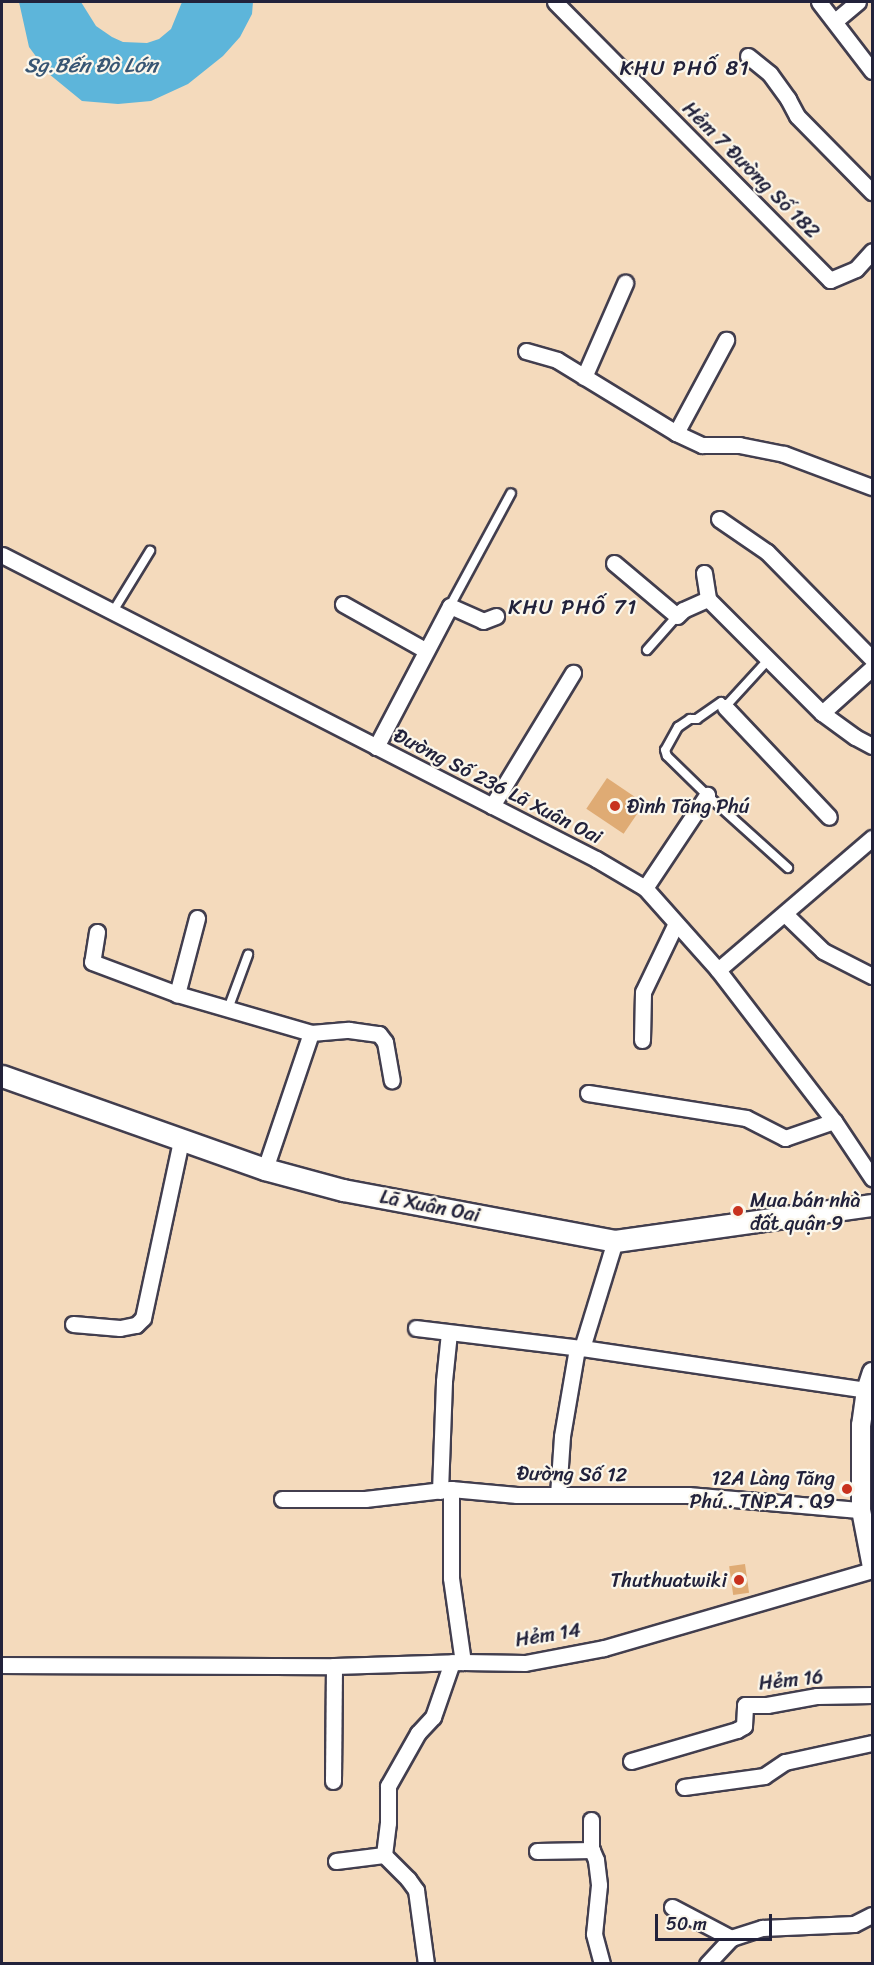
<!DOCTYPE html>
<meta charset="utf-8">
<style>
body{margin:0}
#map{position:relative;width:874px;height:1965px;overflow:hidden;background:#f4dabc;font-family:Sriracha,sans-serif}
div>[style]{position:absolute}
.water>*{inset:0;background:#5db5da}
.building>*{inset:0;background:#dfab74;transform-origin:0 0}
.roads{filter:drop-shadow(2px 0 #423e4e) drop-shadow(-2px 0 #423e4e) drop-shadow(0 2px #423e4e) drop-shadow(0 -2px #423e4e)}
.service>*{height:8px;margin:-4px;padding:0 4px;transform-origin:4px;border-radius:4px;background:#fff}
.minor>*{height:15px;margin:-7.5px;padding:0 7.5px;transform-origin:7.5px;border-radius:7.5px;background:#fff}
.tertiary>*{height:18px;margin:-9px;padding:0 9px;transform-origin:9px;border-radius:9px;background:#fff}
.secondary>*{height:21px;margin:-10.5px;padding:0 10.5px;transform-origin:10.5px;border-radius:10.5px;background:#fff}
.dots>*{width:16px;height:16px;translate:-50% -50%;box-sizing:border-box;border:3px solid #fbf7ec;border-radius:50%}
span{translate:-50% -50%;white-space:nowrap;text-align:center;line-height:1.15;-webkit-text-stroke:4.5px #fbf7ec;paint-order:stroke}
.street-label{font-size:20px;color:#22223b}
.poi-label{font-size:20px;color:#22223b}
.left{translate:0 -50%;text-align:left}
.right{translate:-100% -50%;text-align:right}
.water-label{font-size:21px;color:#375573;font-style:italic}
.neighbourhood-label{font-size:21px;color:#22223b;letter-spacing:1.5px}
.frame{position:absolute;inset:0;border:3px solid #22223b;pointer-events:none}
.scale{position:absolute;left:655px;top:1914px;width:117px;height:27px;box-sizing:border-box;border:3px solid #22223b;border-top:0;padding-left:8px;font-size:18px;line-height:21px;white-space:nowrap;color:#22223b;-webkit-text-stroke:4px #fbf7ec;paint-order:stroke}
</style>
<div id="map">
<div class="water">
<div style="clip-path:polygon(19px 2px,81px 2px,96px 26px,112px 37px,123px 42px,147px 43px,159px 39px,171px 29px,182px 2px,253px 2px,252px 14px,240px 37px,223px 56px,188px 84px,151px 101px,118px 104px,82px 101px,49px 74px,29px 47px)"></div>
</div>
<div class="building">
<div style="left:607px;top:778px;width:45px;height:37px;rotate:34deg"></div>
<div style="left:745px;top:1564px;width:29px;height:16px;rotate:82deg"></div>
</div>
<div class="roads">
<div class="service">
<div style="left:450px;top:606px;width:128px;rotate:-61.6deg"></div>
<div style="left:112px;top:613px;width:73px;rotate:-58.5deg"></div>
<div style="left:647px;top:650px;width:45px;rotate:-48.6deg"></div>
<div style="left:768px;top:660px;width:64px;rotate:132.5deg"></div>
<div style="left:725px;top:707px;width:6px;rotate:-129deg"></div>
<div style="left:721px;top:702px;width:29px;rotate:145deg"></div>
<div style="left:697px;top:719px;width:7px;rotate:180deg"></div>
<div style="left:690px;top:719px;width:14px;rotate:146deg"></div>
<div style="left:678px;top:727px;width:26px;rotate:119deg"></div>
<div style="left:665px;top:750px;width:6px;rotate:72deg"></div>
<div style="left:667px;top:756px;width:56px;rotate:44.3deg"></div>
<div style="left:707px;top:795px;width:109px;rotate:42deg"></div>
<div style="left:228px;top:1009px;width:58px;rotate:-69.7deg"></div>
</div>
<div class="minor">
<div style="left:555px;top:2px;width:391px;rotate:45.3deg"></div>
<div style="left:830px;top:280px;width:28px;rotate:-23deg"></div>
<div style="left:856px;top:269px;width:24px;rotate:-48deg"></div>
<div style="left:819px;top:2px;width:87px;rotate:52.5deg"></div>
<div style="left:835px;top:21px;width:30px;rotate:-40deg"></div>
<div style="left:748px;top:56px;width:28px;rotate:39deg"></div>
<div style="left:770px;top:74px;width:31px;rotate:54deg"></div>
<div style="left:788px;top:99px;width:19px;rotate:62deg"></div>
<div style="left:797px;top:116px;width:107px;rotate:45.4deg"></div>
<div style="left:526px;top:351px;width:32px;rotate:16deg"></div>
<div style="left:557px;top:360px;width:140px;rotate:31.5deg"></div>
<div style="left:676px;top:433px;width:29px;rotate:25deg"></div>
<div style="left:702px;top:445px;width:37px"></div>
<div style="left:739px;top:445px;width:46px;rotate:11.3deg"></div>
<div style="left:784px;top:454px;width:94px;rotate:20.6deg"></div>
<div style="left:584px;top:377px;width:103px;rotate:-66.4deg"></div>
<div style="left:676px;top:433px;width:106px;rotate:-61.7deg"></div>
<div style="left:719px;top:519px;width:58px;rotate:34.5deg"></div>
<div style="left:767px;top:552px;width:150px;rotate:45.5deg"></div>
<div style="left:2px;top:555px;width:667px;rotate:27.1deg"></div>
<div style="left:596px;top:859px;width:57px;rotate:30.6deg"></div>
<div style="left:645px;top:888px;width:110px;rotate:48.3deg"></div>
<div style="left:718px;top:970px;width:190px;rotate:52.5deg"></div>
<div style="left:834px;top:1121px;width:69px;rotate:56.3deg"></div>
<div style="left:614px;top:563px;width:82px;rotate:40.1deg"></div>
<div style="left:677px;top:616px;width:8px;rotate:-45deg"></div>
<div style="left:683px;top:610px;width:27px;rotate:-24deg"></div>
<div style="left:704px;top:573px;width:26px;rotate:81deg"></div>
<div style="left:708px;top:599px;width:161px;rotate:45deg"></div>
<div style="left:822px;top:713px;width:67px;rotate:-42deg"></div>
<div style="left:343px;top:604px;width:94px;rotate:29.3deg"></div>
<div style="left:725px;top:707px;width:151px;rotate:46.6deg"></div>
<div style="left:822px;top:713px;width:41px;rotate:36deg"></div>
<div style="left:855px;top:737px;width:19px;rotate:28deg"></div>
<div style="left:376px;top:747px;width:159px;rotate:-62.3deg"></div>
<div style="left:450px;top:606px;width:36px;rotate:24deg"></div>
<div style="left:483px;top:621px;width:14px;rotate:-21deg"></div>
<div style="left:492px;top:806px;width:156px;rotate:-58.7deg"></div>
<div style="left:645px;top:888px;width:112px;rotate:-56.3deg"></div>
<div style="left:785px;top:914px;width:53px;rotate:44.2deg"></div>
<div style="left:823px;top:951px;width:55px;rotate:27deg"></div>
<div style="left:197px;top:918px;width:79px;rotate:104.7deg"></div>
<div style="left:177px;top:994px;width:140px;rotate:16.2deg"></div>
<div style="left:311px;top:1033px;width:144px;rotate:108.7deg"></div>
<div style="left:97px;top:932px;width:30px;rotate:99deg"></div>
<div style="left:92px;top:962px;width:91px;rotate:20.6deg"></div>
<div style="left:718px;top:970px;width:203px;rotate:-40.6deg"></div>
<div style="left:311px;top:1033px;width:38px;rotate:-5deg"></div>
<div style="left:349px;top:1030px;width:30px;rotate:8deg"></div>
<div style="left:379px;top:1034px;width:10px;rotate:53deg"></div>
<div style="left:385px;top:1042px;width:39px;rotate:80deg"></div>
<div style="left:642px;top:1040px;width:48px;rotate:-88.8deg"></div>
<div style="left:643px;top:992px;width:76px;rotate:-64.4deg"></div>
<div style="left:588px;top:1093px;width:160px;rotate:9deg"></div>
<div style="left:746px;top:1118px;width:44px;rotate:27.1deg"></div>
<div style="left:785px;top:1138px;width:52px;rotate:-19.1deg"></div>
<div style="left:73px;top:1324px;width:47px;rotate:4.9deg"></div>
<div style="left:120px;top:1328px;width:16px;rotate:-11deg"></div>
<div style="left:136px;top:1325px;width:10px;rotate:-45deg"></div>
<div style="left:143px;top:1318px;width:182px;rotate:-77.9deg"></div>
<div style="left:416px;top:1328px;width:167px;rotate:6.9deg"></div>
<div style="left:582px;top:1348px;width:287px;rotate:8.4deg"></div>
<div style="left:582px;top:1348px;width:112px;rotate:-72.9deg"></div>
<div style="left:451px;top:1489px;width:89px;rotate:90deg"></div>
<div style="left:451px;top:1578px;width:85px;rotate:81.9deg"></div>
<div style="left:440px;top:1491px;width:110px;rotate:-87.9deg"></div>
<div style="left:444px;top:1381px;width:48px;rotate:-84.1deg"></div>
<div style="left:558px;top:1495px;width:59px;rotate:-86.1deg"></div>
<div style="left:562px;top:1436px;width:89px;rotate:-80.3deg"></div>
<div style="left:282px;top:1499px;width:83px"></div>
<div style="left:365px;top:1499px;width:87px;rotate:-6.6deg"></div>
<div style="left:451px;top:1489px;width:66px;rotate:5.2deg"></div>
<div style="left:517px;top:1495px;width:171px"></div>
<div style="left:688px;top:1495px;width:174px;rotate:5deg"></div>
<div style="left:2px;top:1665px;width:332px;rotate:0.2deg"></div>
<div style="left:631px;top:1761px;width:110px;rotate:-16.3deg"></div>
<div style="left:737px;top:1730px;width:8px;rotate:-30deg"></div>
<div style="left:744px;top:1726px;width:21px;rotate:-87deg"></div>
<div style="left:745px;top:1705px;width:22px"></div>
<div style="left:767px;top:1705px;width:51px;rotate:-10.2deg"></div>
<div style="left:817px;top:1696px;width:55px;rotate:-1deg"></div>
<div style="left:333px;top:1781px;width:115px;rotate:-89.5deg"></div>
<div style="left:334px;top:1666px;width:129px;rotate:-1.8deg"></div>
<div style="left:463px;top:1662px;width:62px;rotate:0.9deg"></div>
<div style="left:525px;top:1663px;width:80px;rotate:-10.8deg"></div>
<div style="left:604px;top:1648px;width:279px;rotate:-16.2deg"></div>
<div style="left:684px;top:1787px;width:81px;rotate:-7.8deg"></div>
<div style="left:764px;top:1776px;width:25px;rotate:-34deg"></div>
<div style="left:785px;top:1762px;width:89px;rotate:-12.3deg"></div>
<div style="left:591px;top:1820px;width:28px;rotate:90deg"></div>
<div style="left:591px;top:1848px;width:13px;rotate:67deg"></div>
<div style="left:596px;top:1860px;width:25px;rotate:83deg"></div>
<div style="left:599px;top:1885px;width:49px;rotate:95.8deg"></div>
<div style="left:594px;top:1934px;width:31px;rotate:75deg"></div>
<div style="left:537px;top:1851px;width:55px;rotate:-1deg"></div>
<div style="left:384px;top:1855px;width:32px;rotate:-83deg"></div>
<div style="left:388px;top:1823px;width:37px;rotate:-90deg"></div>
<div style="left:388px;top:1786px;width:61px;rotate:-60.5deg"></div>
<div style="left:418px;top:1733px;width:22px;rotate:-47deg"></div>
<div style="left:433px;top:1717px;width:58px;rotate:-70.9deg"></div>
<div style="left:336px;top:1861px;width:48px;rotate:-7.1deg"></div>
<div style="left:384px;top:1855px;width:34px;rotate:45deg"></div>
<div style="left:408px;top:1879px;width:14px;rotate:54deg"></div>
<div style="left:416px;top:1890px;width:75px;rotate:82.3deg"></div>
<div style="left:672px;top:1907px;width:67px;rotate:27.7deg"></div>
<div style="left:707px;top:1964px;width:35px;rotate:-47deg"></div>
<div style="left:731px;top:1938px;width:33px;rotate:-18deg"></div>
<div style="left:762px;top:1928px;width:92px;rotate:-2.5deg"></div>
<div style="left:854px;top:1924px;width:20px;rotate:-27deg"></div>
</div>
<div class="tertiary">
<div style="left:872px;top:1372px;width:19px;rotate:108deg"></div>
<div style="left:866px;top:1390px;width:35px;rotate:98deg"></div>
<div style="left:861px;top:1425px;width:85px;rotate:90deg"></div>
<div style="left:861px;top:1510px;width:58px;rotate:79.1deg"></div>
</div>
<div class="secondary">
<div style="left:2px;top:1076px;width:279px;rotate:19.5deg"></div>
<div style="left:265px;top:1169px;width:81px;rotate:15.1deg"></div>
<div style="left:343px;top:1190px;width:277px;rotate:10.6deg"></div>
<div style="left:615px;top:1241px;width:260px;rotate:-8deg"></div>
</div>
</div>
<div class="dots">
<div style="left:615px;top:806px;background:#c8321e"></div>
<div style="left:738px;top:1211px;background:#c8321e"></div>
<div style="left:847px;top:1489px;background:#c8321e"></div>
<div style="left:739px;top:1580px;background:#c8321e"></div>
</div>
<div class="street-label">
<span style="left:751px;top:170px;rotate:45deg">Hẻm 7 Đường Số 182</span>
<span style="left:498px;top:786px;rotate:27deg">Đường Số 236 Lã Xuân Oai</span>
<span style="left:430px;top:1206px;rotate:11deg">Lã Xuân Oai</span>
<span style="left:572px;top:1474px;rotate:1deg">Đường Số 12</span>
<span style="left:548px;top:1635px;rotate:-9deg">Hẻm 14</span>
<span style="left:791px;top:1680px;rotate:-6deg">Hẻm 16</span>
</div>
<div class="poi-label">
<span class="left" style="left:627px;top:806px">Đình Tăng Phú</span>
<span class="left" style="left:750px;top:1212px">Mua bán nhà<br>đất quận 9</span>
<span class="right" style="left:835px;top:1490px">12A Làng Tăng<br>Phú . TNP.A . Q9</span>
<span class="right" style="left:727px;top:1580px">Thuthuatwiki</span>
</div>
<div class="water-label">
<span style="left:91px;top:65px">Sg.Bến Đò Lớn</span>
</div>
<div class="neighbourhood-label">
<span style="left:685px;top:68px">KHU PHỐ 81</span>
<span style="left:573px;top:607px">KHU PHỐ 71</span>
</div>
<div class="frame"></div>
<div class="scale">50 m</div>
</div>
